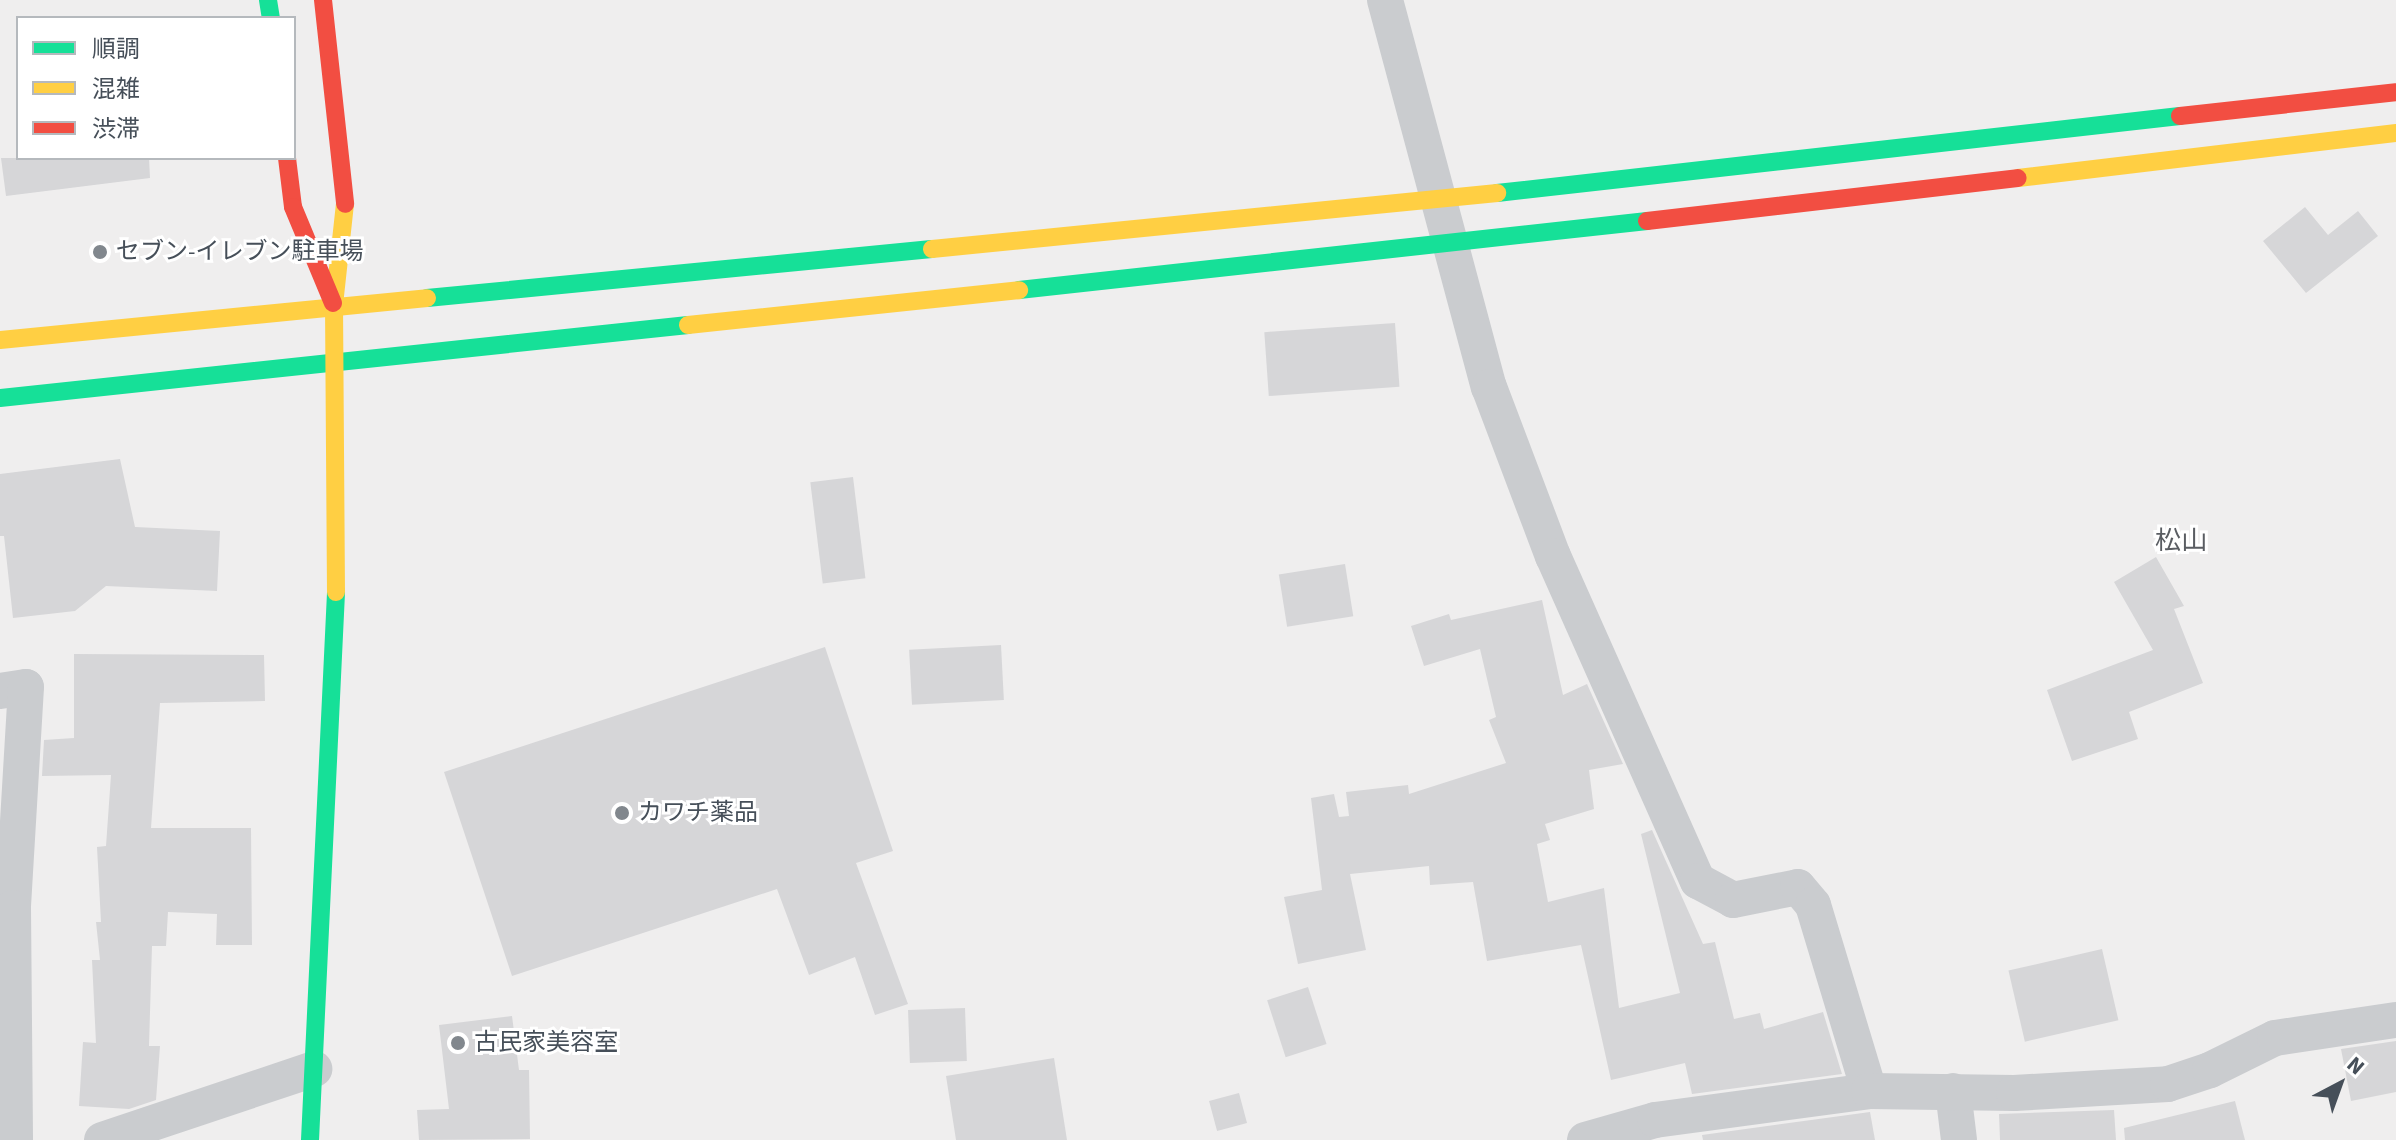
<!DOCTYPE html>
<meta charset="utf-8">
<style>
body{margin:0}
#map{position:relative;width:2396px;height:1140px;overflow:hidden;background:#efeeee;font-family:"Source Sans 3","Noto Sans JP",sans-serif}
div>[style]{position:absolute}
.building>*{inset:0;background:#d6d6d8;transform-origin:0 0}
.street>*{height:36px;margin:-18px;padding:0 18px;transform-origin:18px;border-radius:18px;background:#cacccf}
.fast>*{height:18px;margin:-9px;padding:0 9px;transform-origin:9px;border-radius:9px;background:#16e098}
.slow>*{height:18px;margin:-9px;padding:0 9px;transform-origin:9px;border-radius:9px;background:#ffcf43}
.jam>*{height:18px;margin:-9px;padding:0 9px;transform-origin:9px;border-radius:9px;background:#f24e42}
.dots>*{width:22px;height:22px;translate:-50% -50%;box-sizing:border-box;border:4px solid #fff;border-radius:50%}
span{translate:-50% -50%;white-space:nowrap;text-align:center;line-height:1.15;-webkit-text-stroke:6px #fff;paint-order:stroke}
.poi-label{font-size:24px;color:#464f59}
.left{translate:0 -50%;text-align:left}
.neighbourhood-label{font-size:26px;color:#5a5d62}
.legend{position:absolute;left:16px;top:16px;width:280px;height:144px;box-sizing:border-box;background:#fff;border:2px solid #b5b9bd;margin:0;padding:10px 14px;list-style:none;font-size:24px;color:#464f59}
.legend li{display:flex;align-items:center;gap:16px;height:40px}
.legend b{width:40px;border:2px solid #b5b9bd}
.north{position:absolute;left:2300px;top:1044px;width:80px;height:80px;-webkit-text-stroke:6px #fff;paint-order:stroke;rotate:41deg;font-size:22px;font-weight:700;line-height:32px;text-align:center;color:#464f59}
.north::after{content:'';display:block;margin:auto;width:28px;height:36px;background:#464f59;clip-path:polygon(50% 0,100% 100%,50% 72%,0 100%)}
</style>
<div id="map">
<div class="building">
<div style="clip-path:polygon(1px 158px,149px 158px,150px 178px,6px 196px)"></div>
<div style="clip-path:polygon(2305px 207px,2328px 235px,2358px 211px,2378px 236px,2306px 293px,2263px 241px)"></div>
<div style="left:1395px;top:323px;width:64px;height:131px;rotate:86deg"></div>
<div style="clip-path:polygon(120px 459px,135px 527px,220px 531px,217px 591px,106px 586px,75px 611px,13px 618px,4px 536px,0 536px,0 474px)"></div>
<div style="left:853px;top:477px;width:102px;height:43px;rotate:83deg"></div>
<div style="clip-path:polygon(2156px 557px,2184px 606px,2174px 609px,2203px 683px,2129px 712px,2138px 739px,2072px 761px,2047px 690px,2153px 650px,2114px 582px)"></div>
<div style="left:1345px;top:564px;width:53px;height:67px;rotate:81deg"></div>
<div style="clip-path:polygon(1542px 600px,1563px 695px,1587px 684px,1623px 764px,1589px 770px,1594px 809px,1545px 824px,1550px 840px,1537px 844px,1548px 902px,1604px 888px,1619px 1008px,1680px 993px,1641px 834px,1652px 830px,1703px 944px,1715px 942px,1734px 1019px,1760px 1013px,1764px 1029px,1823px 1012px,1842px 1074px,1692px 1094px,1685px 1063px,1611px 1080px,1581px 945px,1487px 961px,1473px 882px,1430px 885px,1429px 866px,1350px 874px,1366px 950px,1298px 964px,1284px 897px,1322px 890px,1311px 798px,1334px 794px,1339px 817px,1349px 816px,1346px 792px,1408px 785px,1409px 794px,1506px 763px,1489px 720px,1496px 717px,1480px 649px,1424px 666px,1411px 626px,1449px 614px,1451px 620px)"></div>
<div style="left:1001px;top:645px;width:55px;height:92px;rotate:87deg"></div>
<div style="clip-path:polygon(825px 647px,893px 851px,856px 863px,908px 1004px,875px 1015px,855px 957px,809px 975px,777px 889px,512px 976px,444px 772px)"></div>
<div style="clip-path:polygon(74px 654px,264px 655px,265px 701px,160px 703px,151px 828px,251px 828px,252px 945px,216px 945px,217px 914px,168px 912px,166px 946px,152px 946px,149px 1046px,160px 1046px,156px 1100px,129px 1109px,79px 1106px,83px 1042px,96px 1043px,92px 960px,100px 960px,96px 922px,101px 922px,97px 847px,106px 846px,111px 775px,42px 776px,44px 740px,74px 738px)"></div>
<div style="left:2102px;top:949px;width:73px;height:96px;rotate:77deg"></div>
<div style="left:1308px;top:987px;width:60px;height:43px;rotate:72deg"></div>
<div style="left:965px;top:1008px;width:53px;height:57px;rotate:88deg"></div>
<div style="clip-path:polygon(512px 1016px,519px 1070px,529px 1070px,530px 1139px,419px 1140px,417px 1110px,449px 1109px,439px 1025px)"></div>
<div style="clip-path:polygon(2396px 1041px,2396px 1092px,2351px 1101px,2341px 1049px)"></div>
<div style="clip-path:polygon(1054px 1058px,1067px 1140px,956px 1140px,946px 1076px)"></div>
<div style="left:1239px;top:1093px;width:31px;height:31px;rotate:75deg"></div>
<div style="clip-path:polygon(2235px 1101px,2245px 1140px,2125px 1140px,2124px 1128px)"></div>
<div style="clip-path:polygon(2114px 1110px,2116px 1140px,2000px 1140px,1999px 1114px)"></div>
<div style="clip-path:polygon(1870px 1112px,1875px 1140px,1703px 1140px,1702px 1135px)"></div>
</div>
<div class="street">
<div style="left:1385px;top:0;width:401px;rotate:75deg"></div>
<div style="left:1489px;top:387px;width:181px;rotate:69.3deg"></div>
<div style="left:1553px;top:556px;width:356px;rotate:66deg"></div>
<div style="left:1698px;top:881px;width:40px;rotate:28deg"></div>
<div style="left:1733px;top:900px;width:66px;rotate:-11.3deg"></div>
<div style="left:1798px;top:887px;width:23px;rotate:50deg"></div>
<div style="left:1813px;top:905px;width:194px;rotate:73.2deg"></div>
<div style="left:0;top:691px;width:26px;rotate:-9deg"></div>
<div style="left:26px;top:687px;width:221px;rotate:93.4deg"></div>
<div style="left:13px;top:908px;width:232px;rotate:89.5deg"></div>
<div style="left:1953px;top:1091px;width:49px;rotate:83deg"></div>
<div style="left:102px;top:1140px;width:224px;rotate:-18.5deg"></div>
<div style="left:1585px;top:1140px;width:73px;rotate:-15.9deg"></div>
<div style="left:1655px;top:1120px;width:216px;rotate:-7.7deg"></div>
<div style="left:1869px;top:1091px;width:145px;rotate:0.8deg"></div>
<div style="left:2014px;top:1093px;width:154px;rotate:-3.3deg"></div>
<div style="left:2168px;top:1084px;width:44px;rotate:-18.4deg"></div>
<div style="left:2210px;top:1070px;width:72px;rotate:-26.2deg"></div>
<div style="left:2275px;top:1038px;width:122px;rotate:-8.5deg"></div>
</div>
<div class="fast">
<div style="left:268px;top:0;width:18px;rotate:81deg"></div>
<div style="left:1497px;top:193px;width:687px;rotate:-6.43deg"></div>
<div style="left:1019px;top:290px;width:632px;rotate:-6.27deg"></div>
<div style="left:427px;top:298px;width:507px;rotate:-5.54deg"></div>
<div style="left:0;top:398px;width:692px;rotate:-6.06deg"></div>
<div style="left:310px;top:1140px;width:549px;rotate:-87.28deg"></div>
</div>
<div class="slow">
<div style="left:2018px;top:178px;width:381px;rotate:-6.8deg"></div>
<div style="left:932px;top:249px;width:568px;rotate:-5.66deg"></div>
<div style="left:688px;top:325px;width:333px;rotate:-6deg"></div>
<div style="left:0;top:340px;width:429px;rotate:-5.6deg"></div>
<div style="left:336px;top:592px;width:287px;rotate:-90.4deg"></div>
<div style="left:334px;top:305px;width:102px;rotate:-83.8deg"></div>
</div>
<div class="jam">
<div style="left:323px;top:0;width:205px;rotate:83.8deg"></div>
<div style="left:2180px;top:116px;width:217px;rotate:-6.3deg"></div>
<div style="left:287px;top:158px;width:49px;rotate:83deg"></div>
<div style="left:293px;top:207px;width:104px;rotate:67.4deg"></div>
<div style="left:1647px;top:221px;width:373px;rotate:-6.6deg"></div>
</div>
<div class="dots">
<div style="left:100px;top:252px;background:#81878d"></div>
<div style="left:622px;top:813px;background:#81878d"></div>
<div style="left:458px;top:1043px;background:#81878d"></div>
</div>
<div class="poi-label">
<span class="left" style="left:116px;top:252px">セブン-イレブン駐車場</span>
<span class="left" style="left:638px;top:813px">カワチ薬品</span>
<span class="left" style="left:474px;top:1043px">古民家美容室</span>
</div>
<div class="neighbourhood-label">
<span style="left:2181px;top:541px">松山</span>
</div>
<ul class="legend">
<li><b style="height:10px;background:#16e098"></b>順調</li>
<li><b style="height:10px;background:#ffcf43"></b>混雑</li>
<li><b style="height:10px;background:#f24e42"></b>渋滞</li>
</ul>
<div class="north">N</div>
</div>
